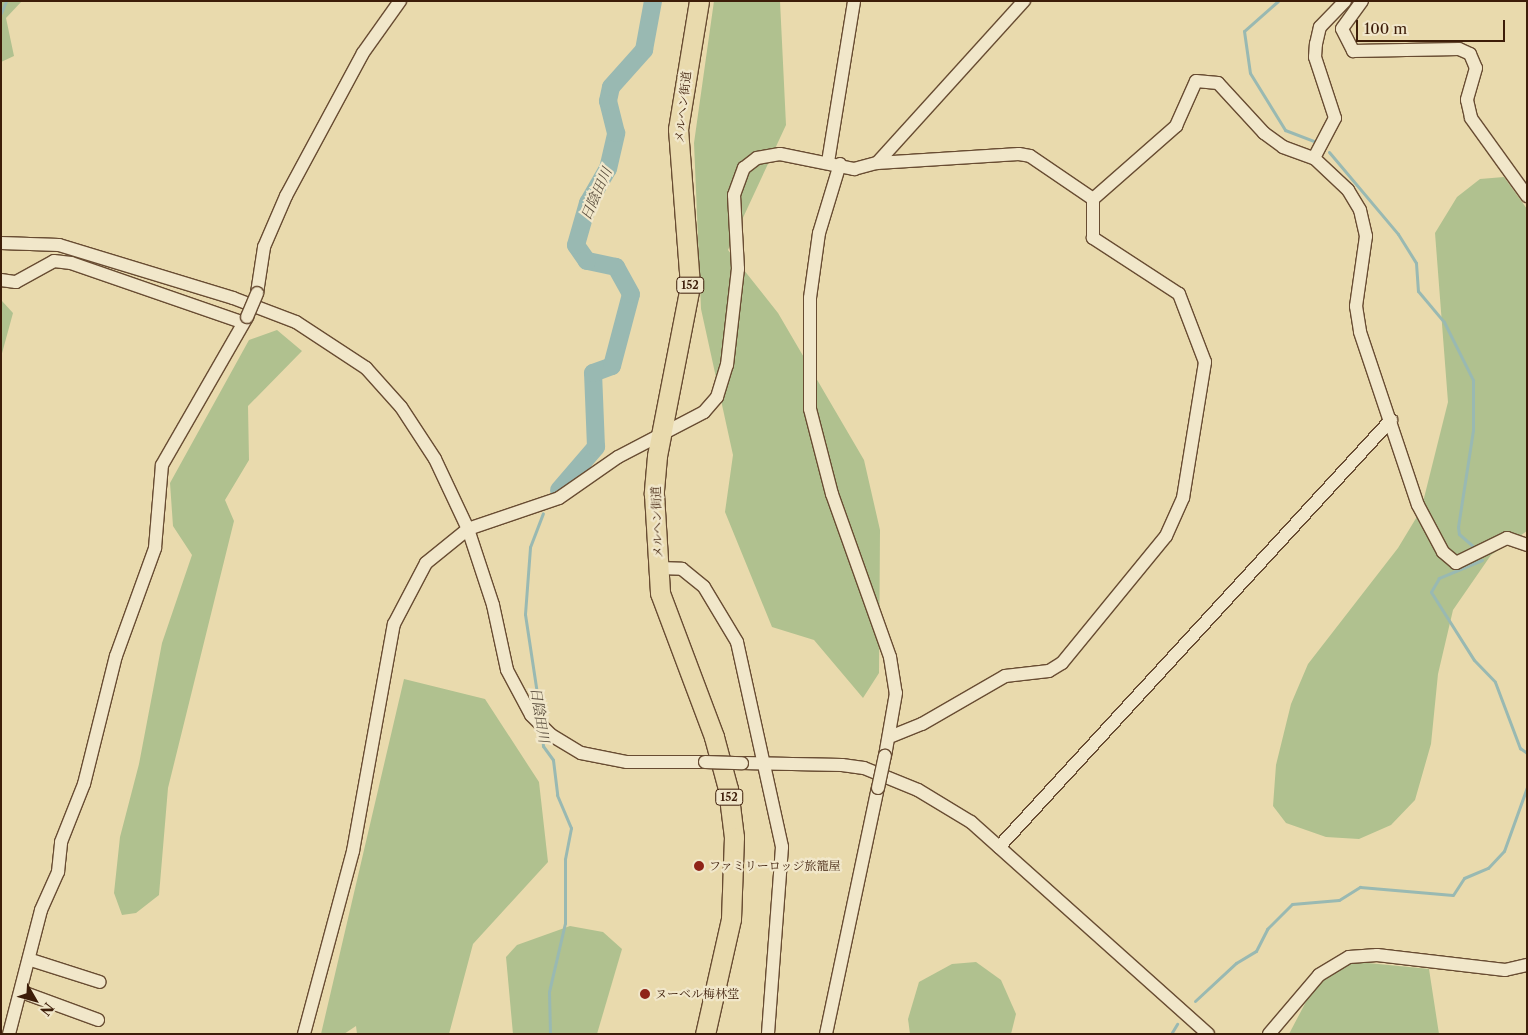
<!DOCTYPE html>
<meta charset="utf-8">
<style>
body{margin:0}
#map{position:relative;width:1528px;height:1035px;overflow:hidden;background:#e9daad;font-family:"Libre Caslon Text","Noto Serif JP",serif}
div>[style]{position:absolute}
.green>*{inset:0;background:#b0c18f}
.stream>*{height:3px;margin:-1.5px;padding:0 1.5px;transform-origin:1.5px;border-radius:1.5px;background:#99b9b2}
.river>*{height:18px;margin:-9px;padding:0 9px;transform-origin:9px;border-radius:9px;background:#99b9b2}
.roads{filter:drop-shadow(1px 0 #684c32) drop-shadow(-1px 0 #684c32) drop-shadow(0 1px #684c32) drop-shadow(0 -1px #684c32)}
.minor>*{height:12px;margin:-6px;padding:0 6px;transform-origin:6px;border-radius:6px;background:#f1e7ca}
.highway>*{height:19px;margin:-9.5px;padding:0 9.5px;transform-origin:9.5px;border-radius:9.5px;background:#e9daad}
.bridges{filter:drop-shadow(1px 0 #684c32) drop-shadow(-1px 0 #684c32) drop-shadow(0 1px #684c32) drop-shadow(0 -1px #684c32)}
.minor-bridge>*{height:12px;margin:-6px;padding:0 6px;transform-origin:6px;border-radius:6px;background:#f1e7ca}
.dots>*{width:14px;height:14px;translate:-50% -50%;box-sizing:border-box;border:2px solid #f1e7ca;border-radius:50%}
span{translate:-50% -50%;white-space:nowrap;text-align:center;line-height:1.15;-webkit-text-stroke:4.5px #f1e7ca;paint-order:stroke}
.shield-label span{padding:1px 4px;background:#f1e7ca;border:1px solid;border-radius:4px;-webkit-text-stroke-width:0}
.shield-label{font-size:11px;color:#3d1d09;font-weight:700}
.street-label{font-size:12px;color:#3d1d09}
.poi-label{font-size:12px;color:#3d1d09}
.left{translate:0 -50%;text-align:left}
.water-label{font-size:14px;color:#594c3c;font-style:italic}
.frame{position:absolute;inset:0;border:2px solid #3d1d09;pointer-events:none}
.north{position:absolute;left:10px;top:975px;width:50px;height:50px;-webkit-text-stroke:4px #f1e7ca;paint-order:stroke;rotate:128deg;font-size:14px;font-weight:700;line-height:20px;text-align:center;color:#3d1d09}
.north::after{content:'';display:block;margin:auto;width:18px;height:22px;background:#3d1d09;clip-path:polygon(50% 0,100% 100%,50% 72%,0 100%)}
.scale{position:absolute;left:1356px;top:20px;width:149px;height:22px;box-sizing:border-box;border:2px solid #3d1d09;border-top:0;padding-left:6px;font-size:15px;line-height:18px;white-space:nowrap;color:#3d1d09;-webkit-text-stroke:4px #f1e7ca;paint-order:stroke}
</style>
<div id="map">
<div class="green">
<div style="clip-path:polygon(1px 1px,22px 1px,6px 18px,14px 56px,1px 62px)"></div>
<div style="clip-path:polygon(714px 1px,780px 1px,786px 125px,728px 250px,778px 313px,864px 460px,880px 530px,879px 673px,863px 698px,814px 640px,772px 627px,725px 512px,733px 455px,701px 309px,694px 143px)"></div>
<div style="clip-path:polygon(1504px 177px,1527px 209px,1527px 531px,1491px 555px,1453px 610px,1438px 674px,1431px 744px,1415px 800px,1391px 825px,1359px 839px,1326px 837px,1286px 823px,1273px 806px,1276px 765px,1291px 704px,1308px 664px,1398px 548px,1421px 510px,1448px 402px,1435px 233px,1457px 197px,1480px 179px)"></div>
<div style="clip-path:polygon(2px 301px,13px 313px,1px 357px,1px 302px)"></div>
<div style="clip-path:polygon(277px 330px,302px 351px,248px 406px,249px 460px,225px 500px,234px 521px,168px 788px,159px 895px,136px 913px,122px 915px,114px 893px,120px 837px,139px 764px,162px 643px,192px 555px,173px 526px,170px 483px,249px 340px)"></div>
<div style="clip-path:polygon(404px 679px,485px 699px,539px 782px,548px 862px,473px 944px,449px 1034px,357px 1034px,356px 1026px,344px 1034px,321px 1034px)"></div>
<div style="clip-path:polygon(570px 926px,603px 932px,622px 949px,597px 1034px,513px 1034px,506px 957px,517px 945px)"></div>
<div style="clip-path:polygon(1349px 953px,1368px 963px,1429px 969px,1439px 1034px,1289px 1034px,1309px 996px)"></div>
<div style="clip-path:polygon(976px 962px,1001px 980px,1016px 1014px,1011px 1034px,910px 1034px,908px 1019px,919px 982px,952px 964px)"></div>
</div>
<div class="stream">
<div style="left:1278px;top:1px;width:45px;rotate:138.6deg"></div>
<div style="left:1244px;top:31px;width:42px;rotate:81.9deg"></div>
<div style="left:1250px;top:73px;width:67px;rotate:58.4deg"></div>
<div style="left:1285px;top:130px;width:36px;rotate:21deg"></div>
<div style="left:1px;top:13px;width:13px;rotate:-67deg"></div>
<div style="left:1329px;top:152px;width:107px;rotate:49.9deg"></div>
<div style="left:1398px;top:234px;width:34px;rotate:58deg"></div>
<div style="left:1416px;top:263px;width:28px;rotate:86deg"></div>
<div style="left:1418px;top:291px;width:40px;rotate:50deg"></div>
<div style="left:1444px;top:322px;width:65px;rotate:63.4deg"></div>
<div style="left:1473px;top:380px;width:50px;rotate:90deg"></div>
<div style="left:1473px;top:430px;width:98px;rotate:98.8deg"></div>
<div style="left:1458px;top:527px;width:7px;rotate:82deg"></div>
<div style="left:1459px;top:534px;width:21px;rotate:41deg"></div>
<div style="left:1482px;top:560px;width:47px;rotate:157.3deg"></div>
<div style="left:1439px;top:578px;width:16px;rotate:120deg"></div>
<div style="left:1431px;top:592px;width:80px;rotate:57.7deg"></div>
<div style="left:1474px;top:660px;width:30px;rotate:46deg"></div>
<div style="left:1495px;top:682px;width:71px;rotate:69.3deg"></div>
<div style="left:1520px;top:748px;width:9px;rotate:36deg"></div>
<div style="left:541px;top:720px;width:107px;rotate:-98.6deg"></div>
<div style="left:525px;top:614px;width:67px;rotate:-85.7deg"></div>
<div style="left:530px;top:547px;width:36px;rotate:-69deg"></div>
<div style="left:542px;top:732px;width:14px;rotate:86deg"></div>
<div style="left:543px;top:746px;width:17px;rotate:54deg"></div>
<div style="left:553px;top:760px;width:35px;rotate:83deg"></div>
<div style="left:557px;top:795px;width:36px;rotate:67deg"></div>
<div style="left:571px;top:828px;width:32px;rotate:101deg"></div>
<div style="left:565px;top:859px;width:64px;rotate:90deg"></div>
<div style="left:565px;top:923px;width:71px;rotate:103.1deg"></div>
<div style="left:549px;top:992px;width:42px;rotate:88.6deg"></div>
<div style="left:1195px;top:1001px;width:56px;rotate:-42.8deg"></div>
<div style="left:1236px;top:963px;width:23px;rotate:-31deg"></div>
<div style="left:1256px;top:951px;width:25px;rotate:-63deg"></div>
<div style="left:1267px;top:929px;width:35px;rotate:-45deg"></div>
<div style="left:1292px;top:904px;width:47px;rotate:-4.9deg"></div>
<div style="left:1339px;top:900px;width:25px;rotate:-32deg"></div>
<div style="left:1360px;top:887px;width:93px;rotate:4.9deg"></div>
<div style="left:1453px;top:895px;width:20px;rotate:-57deg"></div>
<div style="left:1464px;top:878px;width:26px;rotate:-23deg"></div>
<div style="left:1488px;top:868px;width:23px;rotate:-47deg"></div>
<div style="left:1504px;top:851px;width:68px;rotate:-70.2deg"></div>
<div style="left:1171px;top:1034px;width:12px;rotate:-59deg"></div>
</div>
<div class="river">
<div style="left:559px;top:490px;width:57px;rotate:-49.3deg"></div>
<div style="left:596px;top:447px;width:74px;rotate:-92.3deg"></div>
<div style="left:593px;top:373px;width:20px;rotate:-20deg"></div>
<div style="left:612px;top:366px;width:74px;rotate:-75.2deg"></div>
<div style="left:631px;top:294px;width:31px;rotate:-119deg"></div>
<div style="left:616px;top:267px;width:30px;rotate:-168deg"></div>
<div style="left:587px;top:261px;width:19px;rotate:-125deg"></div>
<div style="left:576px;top:245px;width:44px;rotate:-74.1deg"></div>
<div style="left:588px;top:203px;width:39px;rotate:-60deg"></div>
<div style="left:608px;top:169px;width:37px;rotate:-77deg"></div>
<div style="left:616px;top:133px;width:33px;rotate:-104deg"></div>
<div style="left:608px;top:101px;width:14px;rotate:-78deg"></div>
<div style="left:611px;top:87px;width:50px;rotate:-48.3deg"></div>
<div style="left:644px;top:50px;width:50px;rotate:-79.6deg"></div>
</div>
<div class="roads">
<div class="minor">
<div style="left:1362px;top:1px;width:34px;rotate:126deg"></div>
<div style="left:1342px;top:29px;width:25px;rotate:63deg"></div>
<div style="left:1353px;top:51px;width:106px;rotate:-1.1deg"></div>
<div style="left:1459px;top:49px;width:12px;rotate:24deg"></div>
<div style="left:1470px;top:54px;width:15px;rotate:67deg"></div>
<div style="left:1476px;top:68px;width:33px;rotate:106deg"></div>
<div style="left:1467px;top:100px;width:18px;rotate:77deg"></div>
<div style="left:1471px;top:118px;width:96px;rotate:54.3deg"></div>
<div style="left:1314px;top:158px;width:45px;rotate:-62.3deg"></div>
<div style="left:1335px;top:118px;width:64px;rotate:-108.2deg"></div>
<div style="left:1315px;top:57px;width:13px;rotate:-86deg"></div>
<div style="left:1316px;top:44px;width:17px;rotate:-77deg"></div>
<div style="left:1320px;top:27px;width:36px;rotate:-46deg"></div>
<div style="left:828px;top:162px;width:163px;rotate:-80.8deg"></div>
<div style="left:877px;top:163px;width:142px;rotate:-3.6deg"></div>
<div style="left:1019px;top:154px;width:11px;rotate:10deg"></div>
<div style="left:1030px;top:156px;width:76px;rotate:34.3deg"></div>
<div style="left:1093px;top:199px;width:111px;rotate:-41.3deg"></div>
<div style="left:1176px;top:126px;width:49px;rotate:-66deg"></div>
<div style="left:1196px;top:81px;width:22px;rotate:5deg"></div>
<div style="left:1218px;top:83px;width:68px;rotate:47.4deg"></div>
<div style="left:1264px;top:133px;width:24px;rotate:36deg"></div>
<div style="left:1283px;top:147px;width:33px;rotate:20deg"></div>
<div style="left:1314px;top:158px;width:47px;rotate:43.3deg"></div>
<div style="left:1348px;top:190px;width:23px;rotate:59deg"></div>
<div style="left:1360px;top:210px;width:27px;rotate:77deg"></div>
<div style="left:1366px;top:236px;width:71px;rotate:98.1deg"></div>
<div style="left:1356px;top:306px;width:26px;rotate:81deg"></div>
<div style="left:1360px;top:332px;width:182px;rotate:71.5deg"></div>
<div style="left:1418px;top:505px;width:53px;rotate:62deg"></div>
<div style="left:1443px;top:552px;width:17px;rotate:40deg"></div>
<div style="left:1456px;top:563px;width:57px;rotate:-26.1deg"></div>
<div style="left:1507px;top:538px;width:21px;rotate:19deg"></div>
<div style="left:840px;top:164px;width:72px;rotate:106.9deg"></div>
<div style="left:819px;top:233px;width:66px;rotate:97.9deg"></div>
<div style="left:810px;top:298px;width:111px;rotate:90deg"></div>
<div style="left:810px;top:409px;width:88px;rotate:75.5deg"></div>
<div style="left:832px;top:494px;width:173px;rotate:70.4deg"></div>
<div style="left:890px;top:657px;width:36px;rotate:81deg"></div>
<div style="left:896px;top:693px;width:64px;rotate:99.9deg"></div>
<div style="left:1px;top:243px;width:58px;rotate:2deg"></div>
<div style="left:59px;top:245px;width:182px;rotate:16.9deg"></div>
<div style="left:233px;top:298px;width:67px;rotate:20.9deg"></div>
<div style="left:296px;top:322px;width:84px;rotate:33.3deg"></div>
<div style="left:366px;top:368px;width:52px;rotate:48.1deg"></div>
<div style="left:401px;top:407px;width:62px;rotate:56.8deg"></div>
<div style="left:435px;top:459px;width:77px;rotate:64.8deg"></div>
<div style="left:468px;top:529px;width:80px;rotate:71.8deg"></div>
<div style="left:493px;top:605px;width:66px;rotate:77.8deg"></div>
<div style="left:507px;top:670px;width:51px;rotate:61.9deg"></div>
<div style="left:531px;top:715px;width:28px;rotate:45deg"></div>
<div style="left:551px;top:735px;width:35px;rotate:31deg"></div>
<div style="left:581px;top:753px;width:47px;rotate:11.1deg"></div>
<div style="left:627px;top:762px;width:78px"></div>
<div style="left:1px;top:280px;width:15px;rotate:8deg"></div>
<div style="left:16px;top:282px;width:43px;rotate:-28.9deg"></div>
<div style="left:54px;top:261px;width:17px;rotate:7deg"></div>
<div style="left:71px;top:263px;width:180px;rotate:19.1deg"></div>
<div style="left:257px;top:293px;width:47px;rotate:-81.3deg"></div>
<div style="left:264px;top:247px;width:56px;rotate:-66.7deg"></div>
<div style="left:286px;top:196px;width:162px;rotate:-61.7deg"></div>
<div style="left:363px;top:53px;width:64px;rotate:-54.6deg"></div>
<div style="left:659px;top:568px;width:23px;rotate:2deg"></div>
<div style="left:682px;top:569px;width:28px;rotate:39deg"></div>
<div style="left:704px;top:587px;width:64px;rotate:59deg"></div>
<div style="left:737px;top:642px;width:210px;rotate:77.6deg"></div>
<div style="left:782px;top:847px;width:188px;rotate:94.3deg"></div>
<div style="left:892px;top:736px;width:32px;rotate:-22deg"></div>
<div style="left:922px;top:724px;width:96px;rotate:-30deg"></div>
<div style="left:1005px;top:676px;width:44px;rotate:-6.5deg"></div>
<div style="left:1049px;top:671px;width:15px;rotate:-32deg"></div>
<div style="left:1062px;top:663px;width:164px;rotate:-50.7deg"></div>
<div style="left:1166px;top:536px;width:42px;rotate:-65.9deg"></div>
<div style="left:1183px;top:498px;width:138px;rotate:-80.8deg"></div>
<div style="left:1205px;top:362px;width:73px;rotate:-110.9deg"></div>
<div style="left:1179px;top:294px;width:103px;rotate:-146.9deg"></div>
<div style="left:1093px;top:238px;width:39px;rotate:-90deg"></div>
<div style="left:742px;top:763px;width:100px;rotate:1.1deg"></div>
<div style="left:842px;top:765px;width:22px;rotate:8deg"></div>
<div style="left:864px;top:768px;width:58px;rotate:22.2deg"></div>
<div style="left:918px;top:790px;width:62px;rotate:31.1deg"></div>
<div style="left:971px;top:822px;width:318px;rotate:41.8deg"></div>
<div style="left:999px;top:847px;width:580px;rotate:-47.45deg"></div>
<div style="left:31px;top:960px;width:72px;rotate:17.7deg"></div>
<div style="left:22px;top:992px;width:81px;rotate:20.2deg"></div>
<div style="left:9px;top:1034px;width:128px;rotate:-75.5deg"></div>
<div style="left:41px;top:910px;width:42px;rotate:-65.9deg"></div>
<div style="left:58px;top:872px;width:30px;rotate:-84deg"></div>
<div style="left:61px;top:842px;width:62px;rotate:-68.4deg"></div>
<div style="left:84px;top:784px;width:132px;rotate:-76deg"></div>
<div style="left:116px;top:656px;width:115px;rotate:-70.1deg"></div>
<div style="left:155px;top:548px;width:83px;rotate:-85.2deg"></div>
<div style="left:162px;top:465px;width:171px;rotate:-60.1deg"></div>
<div style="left:304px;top:1034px;width:189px;rotate:-75deg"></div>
<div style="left:353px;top:851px;width:231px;rotate:-79.8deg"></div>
<div style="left:394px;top:624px;width:69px;rotate:-62.3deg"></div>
<div style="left:426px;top:563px;width:54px;rotate:-39deg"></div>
<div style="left:468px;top:529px;width:96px;rotate:-18.8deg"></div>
<div style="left:559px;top:498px;width:72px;rotate:-34.8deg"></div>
<div style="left:618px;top:457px;width:97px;rotate:-27.6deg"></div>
<div style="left:704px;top:412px;width:20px;rotate:-49deg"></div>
<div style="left:717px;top:397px;width:34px;rotate:-73deg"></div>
<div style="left:727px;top:365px;width:97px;rotate:-83.5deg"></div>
<div style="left:738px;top:269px;width:74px;rotate:-93.1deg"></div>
<div style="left:734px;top:195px;width:29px;rotate:-70deg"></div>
<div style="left:744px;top:168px;width:16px;rotate:-38deg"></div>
<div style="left:757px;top:158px;width:23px;rotate:-10deg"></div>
<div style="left:780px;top:154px;width:76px;rotate:11.5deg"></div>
<div style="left:854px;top:169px;width:24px;rotate:-15deg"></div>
<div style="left:877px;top:163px;width:219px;rotate:-47.8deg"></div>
<div style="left:826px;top:1034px;width:251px;rotate:-78.1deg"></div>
<div style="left:1269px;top:1034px;width:77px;rotate:-49.7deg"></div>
<div style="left:1319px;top:975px;width:35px;rotate:-31deg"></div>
<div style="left:1349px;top:957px;width:28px;rotate:-4deg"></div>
<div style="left:1377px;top:955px;width:129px;rotate:6.7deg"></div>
<div style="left:1505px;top:970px;width:23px;rotate:-13deg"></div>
</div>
<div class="highway">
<div style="left:699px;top:1px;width:130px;rotate:99.3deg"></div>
<div style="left:678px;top:129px;width:157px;rotate:85.6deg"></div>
<div style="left:690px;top:286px;width:173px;rotate:101deg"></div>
<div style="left:657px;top:456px;width:38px;rotate:95deg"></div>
<div style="left:654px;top:494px;width:99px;rotate:86.5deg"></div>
<div style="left:660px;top:593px;width:154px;rotate:69.4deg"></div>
<div style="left:714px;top:737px;width:54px;rotate:74.9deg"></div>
<div style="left:728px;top:789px;width:48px;rotate:82.9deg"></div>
<div style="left:734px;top:837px;width:82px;rotate:92.1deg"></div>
<div style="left:731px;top:919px;width:118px;rotate:102.7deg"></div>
</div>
</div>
<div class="bridges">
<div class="minor-bridge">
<div style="left:247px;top:317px;width:26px;rotate:-67deg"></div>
<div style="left:705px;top:762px;width:37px;rotate:2deg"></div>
<div style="left:878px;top:788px;width:33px;rotate:-78deg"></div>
</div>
</div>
<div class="dots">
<div style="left:699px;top:866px;background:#8f2418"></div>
<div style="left:645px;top:994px;background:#8f2418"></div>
</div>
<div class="shield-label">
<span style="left:690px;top:285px">152</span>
<span style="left:729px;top:797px">152</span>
</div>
<div class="street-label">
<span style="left:683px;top:107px;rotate:-84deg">メルヘン街道</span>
<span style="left:657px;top:522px;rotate:-92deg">メルヘン街道</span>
</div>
<div class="poi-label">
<span class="left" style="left:709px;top:866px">ファミリーロッジ旅籠屋</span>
<span class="left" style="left:655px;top:994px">ヌーベル梅林堂</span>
</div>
<div class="water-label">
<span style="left:596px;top:194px;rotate:-66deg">日陰田川</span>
<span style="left:540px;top:715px;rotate:81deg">日陰田川</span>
</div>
<div class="frame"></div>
<div class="north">N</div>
<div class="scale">100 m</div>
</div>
